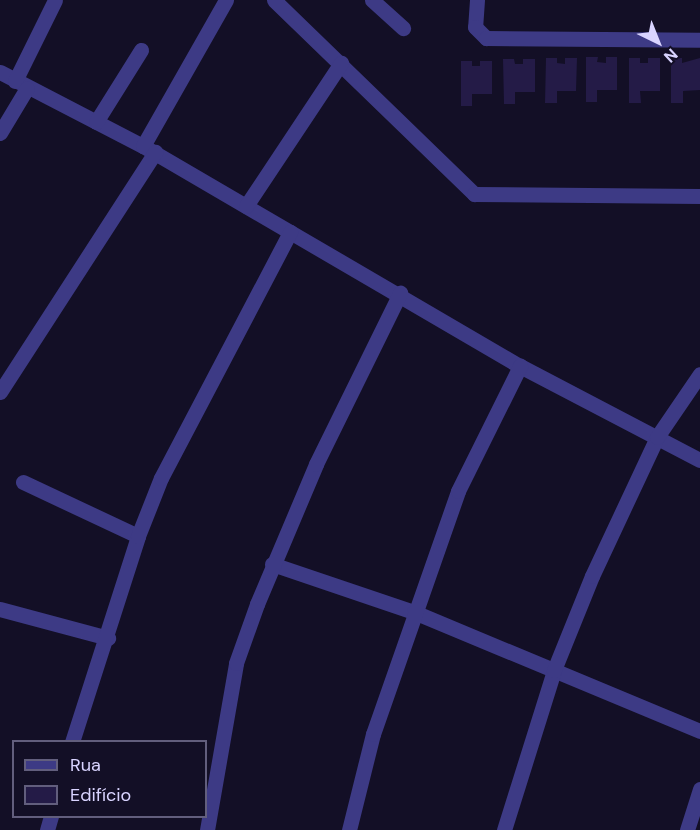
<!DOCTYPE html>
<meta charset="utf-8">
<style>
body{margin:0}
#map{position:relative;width:700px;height:830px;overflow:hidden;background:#130f26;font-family:"DM Sans",sans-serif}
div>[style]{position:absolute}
.building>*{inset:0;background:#241b47}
.minor>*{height:15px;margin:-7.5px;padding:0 7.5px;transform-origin:7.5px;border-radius:7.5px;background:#3d3a85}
span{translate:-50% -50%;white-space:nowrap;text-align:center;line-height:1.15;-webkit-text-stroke:4.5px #130f26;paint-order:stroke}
.legend{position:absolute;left:12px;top:740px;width:195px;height:78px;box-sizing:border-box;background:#130f26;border:2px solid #625e7d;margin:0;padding:8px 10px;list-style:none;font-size:18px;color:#d9d4ff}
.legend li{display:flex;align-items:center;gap:12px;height:30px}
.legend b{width:30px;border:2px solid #625e7d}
.north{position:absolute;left:628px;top:12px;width:60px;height:60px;-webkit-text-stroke:4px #130f26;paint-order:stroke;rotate:137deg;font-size:16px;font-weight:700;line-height:24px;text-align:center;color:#d9d4ff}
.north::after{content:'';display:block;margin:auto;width:21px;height:27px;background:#d9d4ff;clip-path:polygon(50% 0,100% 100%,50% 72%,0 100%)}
</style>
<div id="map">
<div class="building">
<div style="clip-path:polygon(586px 57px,598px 57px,597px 62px,606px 63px,606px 57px,617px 57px,617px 90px,597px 90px,597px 102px,586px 102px)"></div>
<div style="clip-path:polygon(546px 58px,557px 58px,557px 63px,565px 64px,565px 58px,577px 58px,576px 91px,557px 91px,557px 103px,545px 103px)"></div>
<div style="clip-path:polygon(629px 58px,640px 58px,640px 63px,648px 63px,648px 58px,660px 58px,660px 91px,640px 91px,641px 103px,629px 103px)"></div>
<div style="clip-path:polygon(671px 58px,682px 58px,682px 63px,700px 58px,700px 90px,683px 91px,683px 103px,671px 103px)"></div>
<div style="clip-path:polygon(503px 59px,514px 59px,515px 64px,523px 64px,523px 59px,535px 59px,535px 92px,515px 92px,515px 104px,504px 104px)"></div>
<div style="clip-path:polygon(461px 61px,472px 61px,472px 66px,480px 66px,480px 61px,492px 61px,492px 94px,472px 94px,472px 106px,461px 106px)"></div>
</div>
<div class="minor">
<div style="left:274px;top:0;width:279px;rotate:44.1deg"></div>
<div style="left:474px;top:194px;width:226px;rotate:0.5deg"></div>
<div style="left:372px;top:0;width:42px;rotate:42.1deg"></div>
<div style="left:477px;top:0;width:27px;rotate:94deg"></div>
<div style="left:475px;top:27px;width:16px;rotate:45deg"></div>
<div style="left:486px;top:38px;width:214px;rotate:0.5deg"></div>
<div style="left:0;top:72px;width:161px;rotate:27.4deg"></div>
<div style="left:143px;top:146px;width:436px;rotate:30.3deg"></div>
<div style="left:520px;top:366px;width:203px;rotate:27.6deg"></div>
<div style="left:15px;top:81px;width:90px;rotate:-63.7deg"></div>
<div style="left:96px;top:122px;width:85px;rotate:-58deg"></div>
<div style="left:0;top:133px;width:52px;rotate:-59deg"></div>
<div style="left:143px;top:146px;width:168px;rotate:-60.4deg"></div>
<div style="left:246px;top:206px;width:172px;rotate:-56.4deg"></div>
<div style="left:0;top:392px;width:286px;rotate:-57.1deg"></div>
<div style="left:23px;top:482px;width:127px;rotate:25.2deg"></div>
<div style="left:272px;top:564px;width:150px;rotate:18.7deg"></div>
<div style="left:414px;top:612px;width:310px;rotate:22.6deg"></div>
<div style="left:0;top:609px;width:112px;rotate:15deg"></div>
<div style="left:72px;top:742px;width:216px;rotate:-72.2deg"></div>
<div style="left:138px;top:536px;width:62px;rotate:-68.4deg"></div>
<div style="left:161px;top:478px;width:278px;rotate:-62.3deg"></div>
<div style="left:47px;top:830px;width:15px;rotate:-74deg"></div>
<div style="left:207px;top:830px;width:169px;rotate:-80.1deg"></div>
<div style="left:236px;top:663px;width:63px;rotate:-70.4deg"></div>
<div style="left:257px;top:604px;width:152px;rotate:-67.1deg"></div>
<div style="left:316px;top:464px;width:191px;rotate:-63.8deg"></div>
<div style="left:349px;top:830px;width:99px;rotate:-76deg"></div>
<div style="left:373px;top:734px;width:257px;rotate:-70.7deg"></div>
<div style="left:458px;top:491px;width:140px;rotate:-63.6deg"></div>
<div style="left:504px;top:830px;width:168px;rotate:-72.6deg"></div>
<div style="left:554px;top:670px;width:101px;rotate:-68deg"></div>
<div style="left:592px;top:576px;width:153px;rotate:-64.9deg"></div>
<div style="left:657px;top:437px;width:76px;rotate:-55.7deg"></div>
<div style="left:687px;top:830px;width:43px;rotate:-72.4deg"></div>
</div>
<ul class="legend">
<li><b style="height:8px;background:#3d3a85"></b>Rua</li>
<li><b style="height:16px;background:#241b47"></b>Edifício</li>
</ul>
<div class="north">N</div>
</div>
